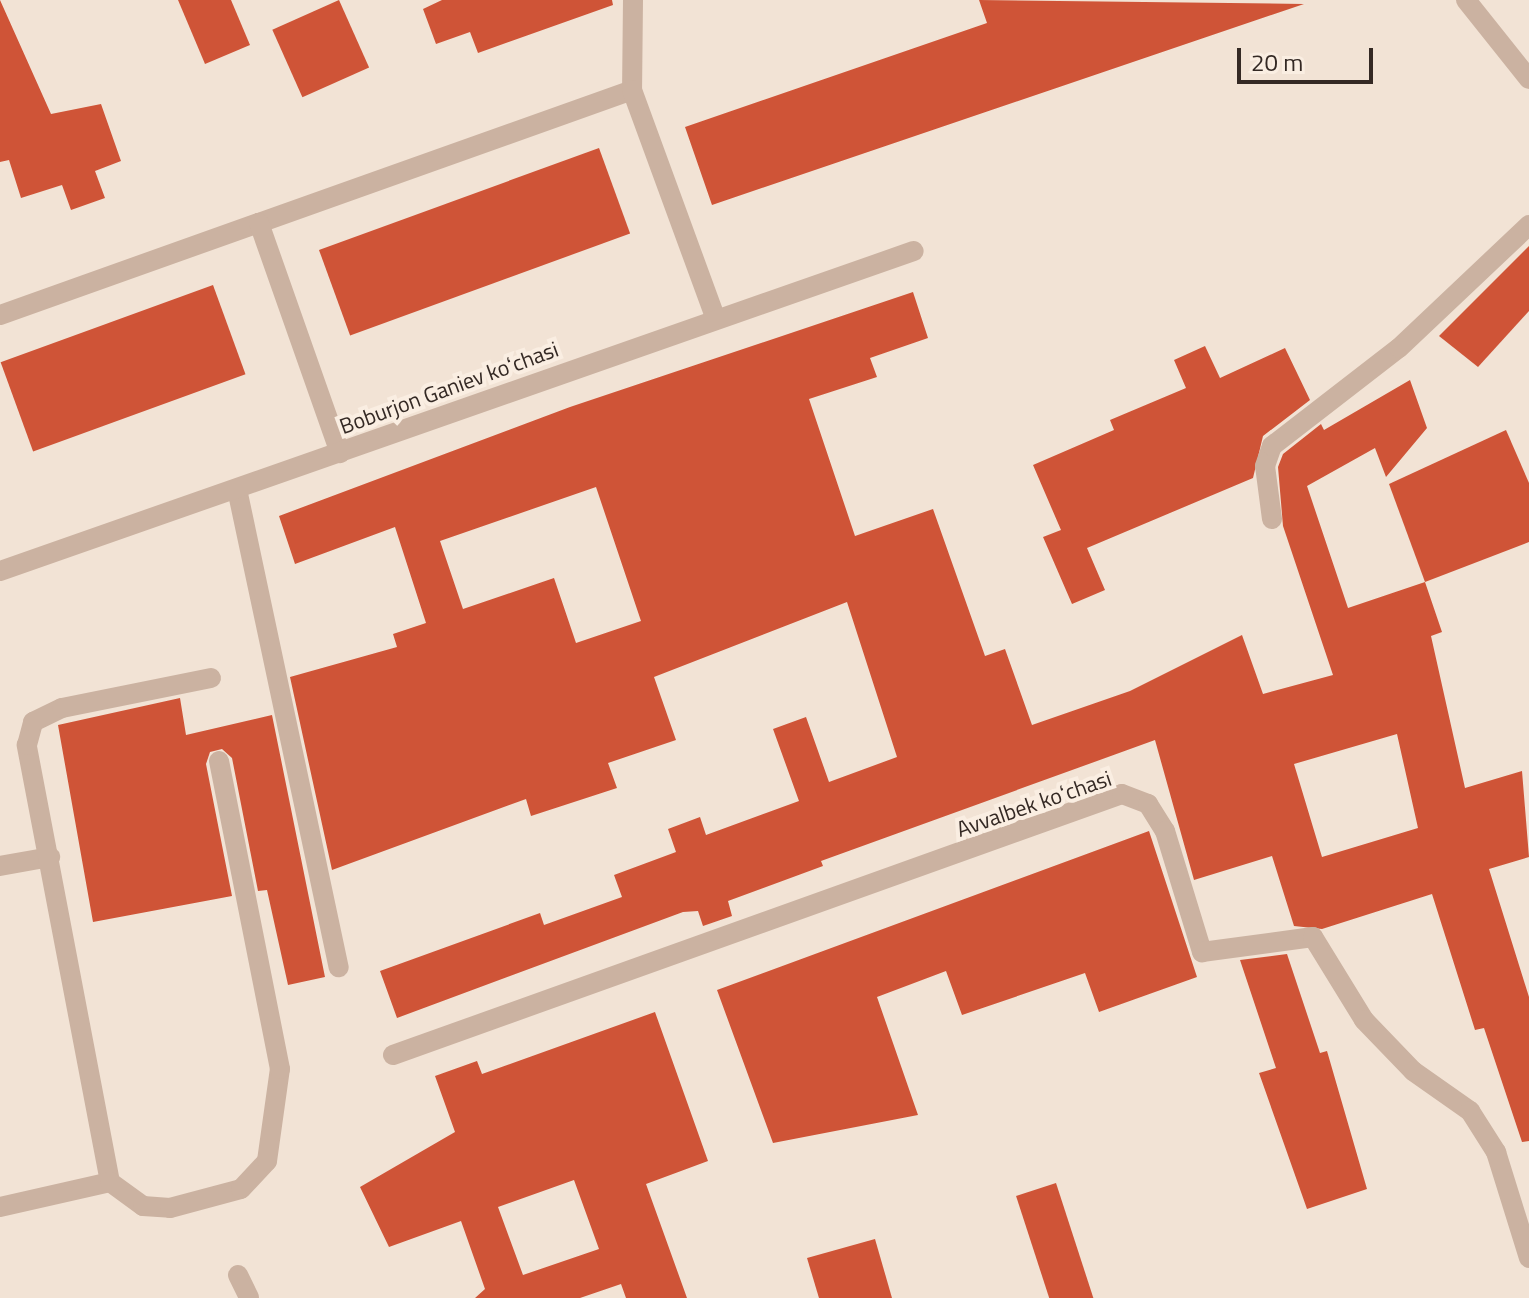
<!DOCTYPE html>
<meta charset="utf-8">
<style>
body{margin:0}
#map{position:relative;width:1529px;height:1298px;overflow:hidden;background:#f2e3d5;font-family:"Titillium Web",sans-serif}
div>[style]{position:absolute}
.building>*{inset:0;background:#cf5437;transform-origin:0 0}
.service>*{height:20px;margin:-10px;padding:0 10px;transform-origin:10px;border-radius:10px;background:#cbb2a1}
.minor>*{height:20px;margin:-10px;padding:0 10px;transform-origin:10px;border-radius:10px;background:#cbb2a1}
.tertiary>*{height:20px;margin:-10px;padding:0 10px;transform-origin:10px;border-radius:10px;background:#cbb2a1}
span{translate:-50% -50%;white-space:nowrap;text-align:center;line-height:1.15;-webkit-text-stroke:8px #faeee2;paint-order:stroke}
.street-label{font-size:22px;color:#342924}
.scale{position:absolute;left:1237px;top:48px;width:136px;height:36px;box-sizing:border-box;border:4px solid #342924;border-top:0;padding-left:10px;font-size:24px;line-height:28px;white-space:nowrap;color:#342924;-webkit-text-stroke:6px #faeee2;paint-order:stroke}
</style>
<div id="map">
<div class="building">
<div style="clip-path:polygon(0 0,51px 114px,101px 104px,121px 161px,95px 171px,105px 198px,71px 210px,62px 185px,21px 198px,9px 160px,0 162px)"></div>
<div style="clip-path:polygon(178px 0,231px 0,250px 45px,205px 64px)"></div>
<div style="left:339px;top:0;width:74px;height:73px;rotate:66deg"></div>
<div style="clip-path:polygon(442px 0,612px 0,613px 5px,478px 53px,470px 32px,436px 44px,423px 9px)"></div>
<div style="clip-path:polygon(979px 0,1304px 4px,712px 205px,685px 127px,987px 23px)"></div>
<div style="left:599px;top:148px;width:91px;height:298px;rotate:70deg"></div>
<div style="clip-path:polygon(1529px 246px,1529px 311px,1478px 367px,1439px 336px)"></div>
<div style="left:213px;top:285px;width:95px;height:226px;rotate:70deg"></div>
<div style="clip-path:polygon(evenodd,913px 292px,928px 338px,870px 358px,877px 377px,809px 399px,855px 536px,933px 509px,985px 656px,1005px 649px,1032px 725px,1130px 691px,1242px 635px,1263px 694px,1333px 675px,1283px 526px,1278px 467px,1283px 454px,1321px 424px,1324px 430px,1410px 380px,1427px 428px,1386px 477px,1375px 448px,1307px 486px,1348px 608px,1425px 582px,1442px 632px,1431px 636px,1465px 788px,1522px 771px,1529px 857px,1489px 869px,1529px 997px,1529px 1141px,1522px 1142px,1484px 1028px,1475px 1030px,1432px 894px,1322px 929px,1294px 926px,1272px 856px,1194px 880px,1155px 740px,821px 861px,823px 866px,728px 901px,732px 916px,703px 926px,698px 911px,683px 912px,397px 1018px,380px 971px,540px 913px,544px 925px,622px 897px,614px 875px,676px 852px,668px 829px,700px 817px,706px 835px,799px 801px,773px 729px,806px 717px,829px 782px,897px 757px,847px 602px,654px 677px,676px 740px,608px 763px,617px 788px,531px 816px,526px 799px,332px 870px,290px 677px,397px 647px,393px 634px,426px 623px,395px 527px,295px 564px,279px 516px,570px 407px,913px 292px,596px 487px,641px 621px,576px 643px,554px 578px,463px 609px,440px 541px,596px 487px,913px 292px,1397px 734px,1418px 828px,1322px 857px,1294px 764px,1397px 734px)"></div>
<div style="clip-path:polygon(1205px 346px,1220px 378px,1285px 348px,1310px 400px,1263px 436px,1253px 478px,1087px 548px,1105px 590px,1072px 604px,1043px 537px,1061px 530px,1033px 465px,1114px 430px,1110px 420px,1186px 388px,1174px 360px)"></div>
<div style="clip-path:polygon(1506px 430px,1529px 483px,1529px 542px,1425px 582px,1389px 484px)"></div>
<div style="clip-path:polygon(180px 698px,186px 735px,272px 715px,325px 977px,288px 985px,267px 890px,258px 891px,232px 758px,222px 749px,210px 752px,206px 764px,232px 896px,93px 922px,58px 725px)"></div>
<div style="clip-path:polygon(1149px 831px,1197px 977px,1099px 1012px,1085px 973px,962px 1015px,946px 971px,877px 997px,918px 1115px,773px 1143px,717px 990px)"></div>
<div style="clip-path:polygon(1287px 954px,1320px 1053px,1327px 1051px,1367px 1189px,1307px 1209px,1259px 1073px,1276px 1068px,1240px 960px)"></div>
<div style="clip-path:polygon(evenodd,655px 1012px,708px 1161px,646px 1184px,687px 1298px,626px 1298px,621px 1284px,580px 1298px,475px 1298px,485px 1289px,461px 1221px,389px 1247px,360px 1187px,455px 1132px,435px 1076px,477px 1061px,482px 1074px,655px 1012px,574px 1180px,599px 1249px,523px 1275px,498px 1207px,574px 1180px)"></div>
<div style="left:1056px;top:1183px;width:121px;height:42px;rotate:72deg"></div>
<div style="clip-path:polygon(875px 1239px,892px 1298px,819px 1298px,807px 1258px)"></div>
</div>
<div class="service">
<div style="left:259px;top:223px;width:396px;rotate:-19.6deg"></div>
<div style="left:0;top:315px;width:275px;rotate:-19.6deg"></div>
<div style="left:259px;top:223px;width:244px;rotate:70.6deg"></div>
<div style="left:237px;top:489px;width:489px;rotate:78deg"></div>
<div style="left:0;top:866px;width:51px;rotate:-10.2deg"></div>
<div style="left:110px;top:1182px;width:445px;rotate:-100.8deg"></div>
<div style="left:27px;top:745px;width:24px;rotate:-75deg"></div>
<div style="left:33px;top:722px;width:32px;rotate:-26deg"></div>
<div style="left:62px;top:708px;width:152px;rotate:-11.4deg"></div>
<div style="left:0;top:1207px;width:113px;rotate:-12.8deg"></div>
<div style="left:110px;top:1182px;width:41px;rotate:36deg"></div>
<div style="left:143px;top:1206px;width:27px;rotate:4deg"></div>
<div style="left:170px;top:1208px;width:73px;rotate:-15deg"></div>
<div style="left:241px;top:1189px;width:38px;rotate:-47deg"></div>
<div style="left:267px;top:1161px;width:93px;rotate:-82deg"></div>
<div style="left:280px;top:1069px;width:314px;rotate:-101.2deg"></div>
</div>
<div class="minor">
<div style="left:633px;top:0;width:90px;rotate:90.6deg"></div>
<div style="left:632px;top:90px;width:244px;rotate:69.9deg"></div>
<div style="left:1272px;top:519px;width:53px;rotate:-97.5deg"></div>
<div style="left:1265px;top:466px;width:21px;rotate:-71deg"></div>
<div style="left:1272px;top:446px;width:160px;rotate:-37.7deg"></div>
<div style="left:1399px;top:348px;width:179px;rotate:-43.4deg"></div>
<div style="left:0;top:571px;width:968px;rotate:-19.3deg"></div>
<div style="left:393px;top:1055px;width:774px;rotate:-19.7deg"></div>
<div style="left:1122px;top:794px;width:28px;rotate:21deg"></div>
<div style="left:1148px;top:804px;width:32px;rotate:58deg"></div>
<div style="left:1165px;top:831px;width:127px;rotate:73deg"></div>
<div style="left:1202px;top:952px;width:112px;rotate:-7.7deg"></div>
<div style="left:1313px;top:937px;width:97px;rotate:58.4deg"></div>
<div style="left:1364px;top:1020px;width:71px;rotate:46.1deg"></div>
<div style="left:1413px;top:1071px;width:70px;rotate:35.1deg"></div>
<div style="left:1470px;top:1111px;width:49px;rotate:57.6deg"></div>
<div style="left:1496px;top:1152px;width:111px;rotate:72.7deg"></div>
<div style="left:238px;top:1275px;width:25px;rotate:64deg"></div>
</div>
<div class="tertiary">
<div style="left:1466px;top:0;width:101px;rotate:51.4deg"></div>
</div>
<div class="street-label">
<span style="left:449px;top:388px;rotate:-20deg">Boburjon Ganiev koʻchasi</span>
<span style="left:1034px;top:804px;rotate:-19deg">Avvalbek koʻchasi</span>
</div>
<div class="scale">20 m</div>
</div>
